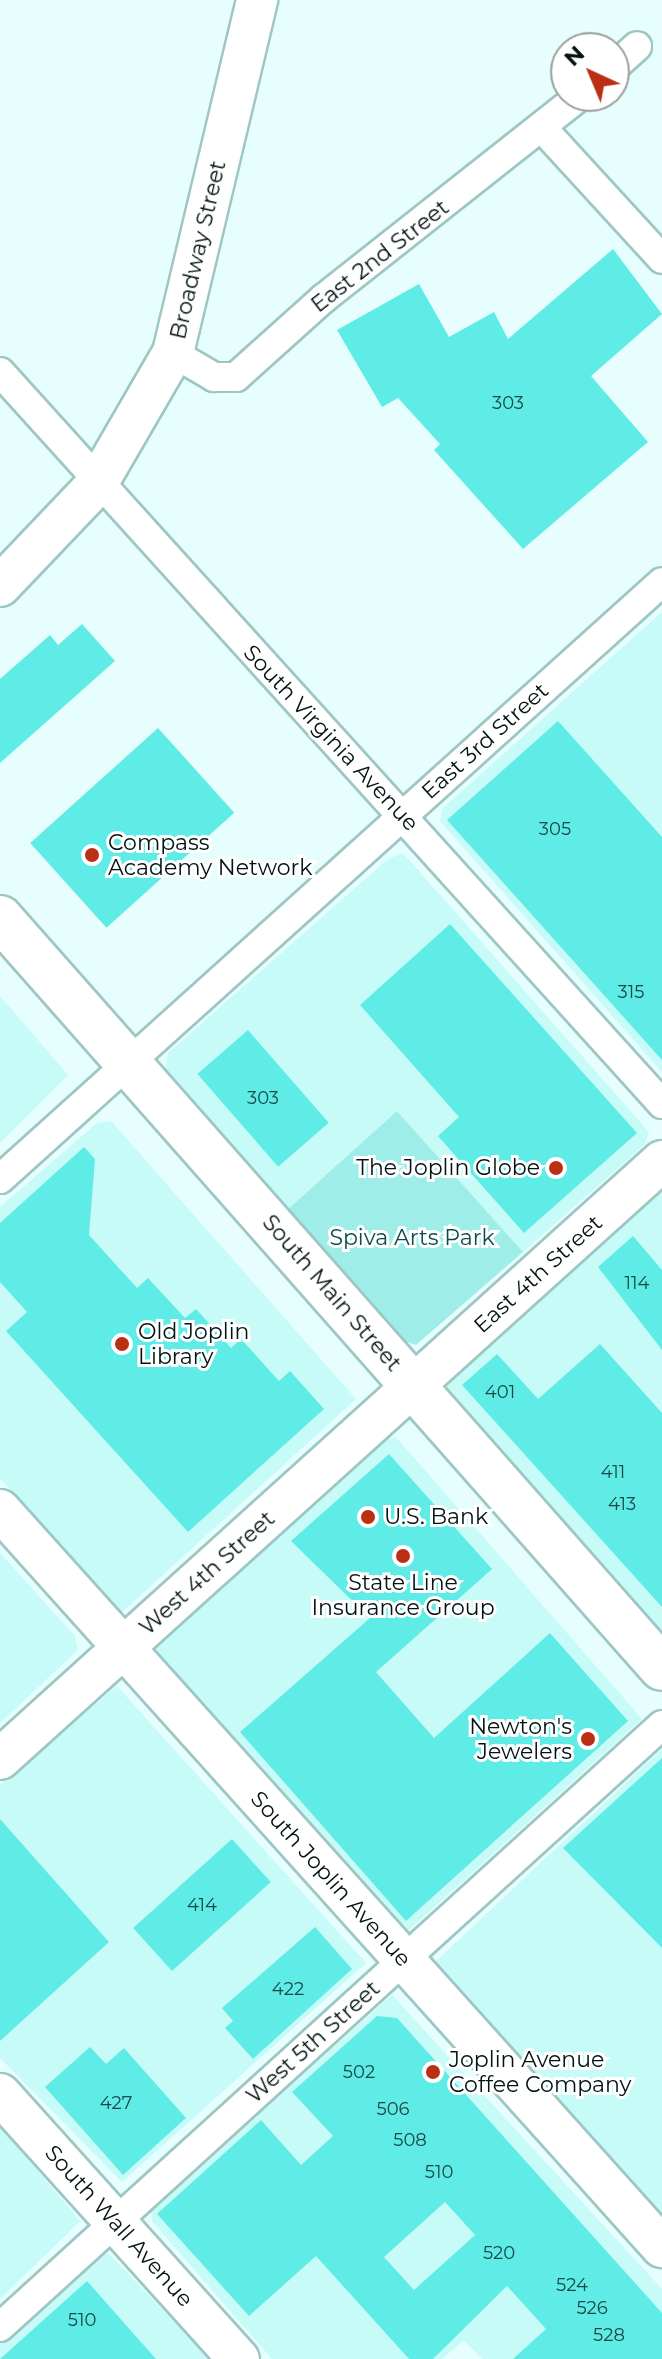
<!DOCTYPE html>
<style>
body{margin:0}
#map{position:relative;width:662px;height:2359px;overflow:hidden;background:#e6fefd;font-family:Montserrat,sans-serif}
div>[style]{position:absolute}
.built>*{inset:0;background:#c6fbf8}
.green>*{inset:0;background:#9fede9}
.building>*{inset:0;background:#5fece7;transform-origin:0 0}
.roads{filter:drop-shadow(2px 0 #9ec7c4) drop-shadow(-2px 0 #9ec7c4) drop-shadow(0 2px #9ec7c4) drop-shadow(0 -2px #9ec7c4)}
.street>*{height:28px;margin:-14px;padding:0 14px;transform-origin:14px;border-radius:14px;background:#fff}
.secondary>*{height:40px;margin:-20px;padding:0 20px;transform-origin:20px;border-radius:20px;background:#fff}
.primary>*{height:44px;margin:-22px;padding:0 22px;transform-origin:22px;border-radius:22px;background:#fff}
.dots>*{width:22px;height:22px;translate:-50% -50%;box-sizing:border-box;border:4px solid #fff;border-radius:50%}
span{translate:-50% -50%;white-space:nowrap;text-align:center;line-height:1.15;-webkit-text-stroke:6px #fff;paint-order:stroke}
.number-label{font-size:18px;color:#1b4847}
.number-label span{-webkit-text-stroke-width:0}
.street-label{font-size:22px;color:#041212}
.poi-label{font-size:22px;color:#041212}
.left{translate:0 -50%;text-align:left}
.right{translate:-100% -50%;text-align:right}
.park-label{font-size:22px;color:#0c4c4a}
.north{position:absolute;left:550px;top:32px;width:80px;height:80px;box-sizing:border-box;background:#fff;border:2px solid #9ba0a0;border-radius:50%;rotate:316deg;font-size:22px;font-weight:700;line-height:32px;text-align:center;color:#041212}
.north::after{content:'';display:block;margin:auto;width:28px;height:36px;background:#bb3015;clip-path:polygon(50% 0,100% 100%,50% 72%,0 100%)}
</style>
<div id="map">
<div class="built">
<div style="clip-path:polygon(662px 612px,662px 1072px,440px 821px,443px 808px)"></div>
<div style="clip-path:polygon(403px 853px,649px 1132px,645px 1144px,523px 1252px,397px 1111px,287px 1210px,165px 1073px,168px 1053px,388px 859px)"></div>
<div style="clip-path:polygon(0 996px,68px 1075px,0 1143px)"></div>
<div style="clip-path:polygon(111px 1121px,356px 1399px,121px 1613px,0 1478px,0 1207px,97px 1123px)"></div>
<div style="clip-path:polygon(662px 1191px,662px 1631px,446px 1391px,452px 1378px)"></div>
<div style="clip-path:polygon(396px 1437px,642px 1719px,409px 1930px,401px 1929px,154px 1651px,381px 1441px)"></div>
<div style="clip-path:polygon(0 1553px,75px 1636px,78px 1650px,0 1723px)"></div>
<div style="clip-path:polygon(117px 1686px,366px 1963px,122px 2182px,0 2058px,0 1785px)"></div>
<div style="clip-path:polygon(662px 1749px,662px 2221px,435px 1962px)"></div>
<div style="clip-path:polygon(392px 1995px,662px 2289px,662px 2359px,482px 2359px,464px 2340px,442px 2359px,272px 2359px,152px 2221px,151px 2209px)"></div>
<div style="clip-path:polygon(0 2126px,80px 2221px,0 2299px)"></div>
<div style="clip-path:polygon(108px 2253px,210px 2359px,0 2359px,0 2342px,94px 2258px)"></div>
</div>
<div class="green">
<div style="clip-path:polygon(397px 1111px,523px 1252px,416px 1345px,407px 1342px,287px 1210px)"></div>
</div>
<div class="building">
<div style="clip-path:polygon(613px 249px,662px 314px,591px 376px,648px 442px,523px 549px,434px 450px,440px 444px,398px 398px,382px 407px,337px 330px,419px 284px,449px 337px,494px 312px,508px 339px)"></div>
<div style="clip-path:polygon(82px 624px,115px 661px,0 763px,0 679px,50px 635px,58px 645px)"></div>
<div style="clip-path:polygon(558px 721px,662px 837px,662px 1060px,447px 820px)"></div>
<div style="left:158px;top:728px;width:114px;height:172px;rotate:48deg"></div>
<div style="clip-path:polygon(450px 924px,637px 1133px,524px 1233px,438px 1136px,459px 1117px,360px 1005px)"></div>
<div style="left:248px;top:1030px;width:123px;height:67px;rotate:49deg"></div>
<div style="clip-path:polygon(84px 1147px,95px 1159px,89px 1235px,137px 1288px,148px 1278px,185px 1318px,196px 1309px,231px 1348px,241px 1339px,279px 1381px,290px 1371px,324px 1409px,188px 1532px,6px 1331px,27px 1312px,0 1282px,0 1223px)"></div>
<div style="clip-path:polygon(633px 1236px,662px 1270px,662px 1350px,598px 1267px)"></div>
<div style="clip-path:polygon(600px 1344px,662px 1413px,662px 1607px,462px 1385px,497px 1354px,538px 1399px)"></div>
<div style="clip-path:polygon(389px 1454px,492px 1569px,376px 1672px,434px 1738px,550px 1633px,628px 1721px,406px 1921px,240px 1732px,370px 1618px,291px 1541px)"></div>
<div style="clip-path:polygon(662px 1758px,662px 1948px,563px 1848px)"></div>
<div style="clip-path:polygon(0 1819px,109px 1942px,0 2041px)"></div>
<div style="left:232px;top:1839px;width:58px;height:133px;rotate:48deg"></div>
<div style="clip-path:polygon(315px 1927px,352px 1969px,253px 2059px,225px 2028px,233px 2021px,222px 2008px)"></div>
<div style="clip-path:polygon(evenodd,377px 2016px,397px 2018px,662px 2313px,662px 2359px,513px 2359px,546px 2329px,507px 2286px,433px 2359px,409px 2359px,316px 2256px,249px 2316px,157px 2214px,261px 2120px,301px 2165px,333px 2136px,292px 2092px,377px 2016px,445px 2202px,475px 2235px,414px 2290px,384px 2257px,445px 2202px)"></div>
<div style="clip-path:polygon(90px 2047px,106px 2064px,124px 2048px,186px 2118px,123px 2175px,45px 2087px)"></div>
<div style="clip-path:polygon(87px 2281px,156px 2359px,0 2359px)"></div>
</div>
<div class="roads">
<div class="street">
<div style="left:614px;top:67px;width:31px;rotate:-42deg"></div>
<div style="left:543px;top:129px;width:176px;rotate:47.5deg"></div>
<div style="left:173px;top:353px;width:48px;rotate:30.3deg"></div>
<div style="left:214px;top:377px;width:22px"></div>
<div style="left:236px;top:377px;width:118px;rotate:-41.9deg"></div>
<div style="left:324px;top:298px;width:326px;rotate:-38.3deg"></div>
<div style="left:0;top:372px;width:987px;rotate:47.87deg"></div>
<div style="left:0;top:1179px;width:891px;rotate:-42.04deg"></div>
<div style="left:0;top:2327px;width:895px;rotate:-42.28deg"></div>
</div>
<div class="secondary">
<div style="left:0;top:586px;width:141px;rotate:-46.4deg"></div>
<div style="left:97px;top:484px;width:151px;rotate:-59.9deg"></div>
<div style="left:173px;top:353px;width:363px;rotate:-76.6deg"></div>
<div style="left:0;top:1510px;width:991px;rotate:48.07deg"></div>
<div style="left:0;top:1759px;width:892px;rotate:-42.09deg"></div>
<div style="left:0;top:2094px;width:357px;rotate:48deg"></div>
</div>
<div class="primary">
<div style="left:0;top:918px;width:1000px;rotate:48.57deg"></div>
</div>
</div>
<div class="dots">
<div style="left:92px;top:855px;background:#bb3015"></div>
<div style="left:556px;top:1168px;background:#bb3015"></div>
<div style="left:122px;top:1344px;background:#bb3015"></div>
<div style="left:368px;top:1517px;background:#bb3015"></div>
<div style="left:403px;top:1556px;background:#bb3015"></div>
<div style="left:588px;top:1739px;background:#bb3015"></div>
<div style="left:433px;top:2072px;background:#bb3015"></div>
</div>
<div class="number-label">
<span style="left:508px;top:403px">303</span>
<span style="left:555px;top:829px">305</span>
<span style="left:631px;top:992px">315</span>
<span style="left:263px;top:1098px">303</span>
<span style="left:637px;top:1283px">114</span>
<span style="left:500px;top:1392px">401</span>
<span style="left:613px;top:1472px">411</span>
<span style="left:622px;top:1504px">413</span>
<span style="left:202px;top:1905px">414</span>
<span style="left:288px;top:1989px">422</span>
<span style="left:359px;top:2072px">502</span>
<span style="left:116px;top:2103px">427</span>
<span style="left:393px;top:2109px">506</span>
<span style="left:410px;top:2140px">508</span>
<span style="left:439px;top:2172px">510</span>
<span style="left:499px;top:2253px">520</span>
<span style="left:572px;top:2285px">524</span>
<span style="left:592px;top:2308px">526</span>
<span style="left:82px;top:2320px">510</span>
<span style="left:609px;top:2335px">528</span>
</div>
<div class="street-label">
<span style="left:198px;top:250px;rotate:-77deg">Broadway Street</span>
<span style="left:380px;top:256px;rotate:-38deg">East 2nd Street</span>
<span style="left:331px;top:738px;rotate:47deg">South Virginia Avenue</span>
<span style="left:485px;top:741px;rotate:-42deg">East 3rd Street</span>
<span style="left:538px;top:1274px;rotate:-42deg">East 4th Street</span>
<span style="left:332px;top:1293px;rotate:49deg">South Main Street</span>
<span style="left:207px;top:1573px;rotate:-42deg">West 4th Street</span>
<span style="left:331px;top:1879px;rotate:48deg">South Joplin Avenue</span>
<span style="left:313px;top:2042px;rotate:-42deg">West 5th Street</span>
<span style="left:119px;top:2226px;rotate:48deg">South Wall Avenue</span>
</div>
<div class="poi-label">
<span class="left" style="left:108px;top:855px">Compass<br>Academy Network</span>
<span class="right" style="left:540px;top:1168px">The Joplin Globe</span>
<span class="left" style="left:138px;top:1344px">Old Joplin<br>Library</span>
<span class="left" style="left:384px;top:1517px">U.S. Bank</span>
<span style="left:403px;top:1595px">State Line<br>Insurance Group</span>
<span class="right" style="left:572px;top:1739px">Newton's<br>Jewelers</span>
<span class="left" style="left:449px;top:2072px">Joplin Avenue<br>Coffee Company</span>
</div>
<div class="park-label">
<span style="left:412px;top:1238px">Spiva Arts Park</span>
</div>
<div class="north">N</div>
</div>
